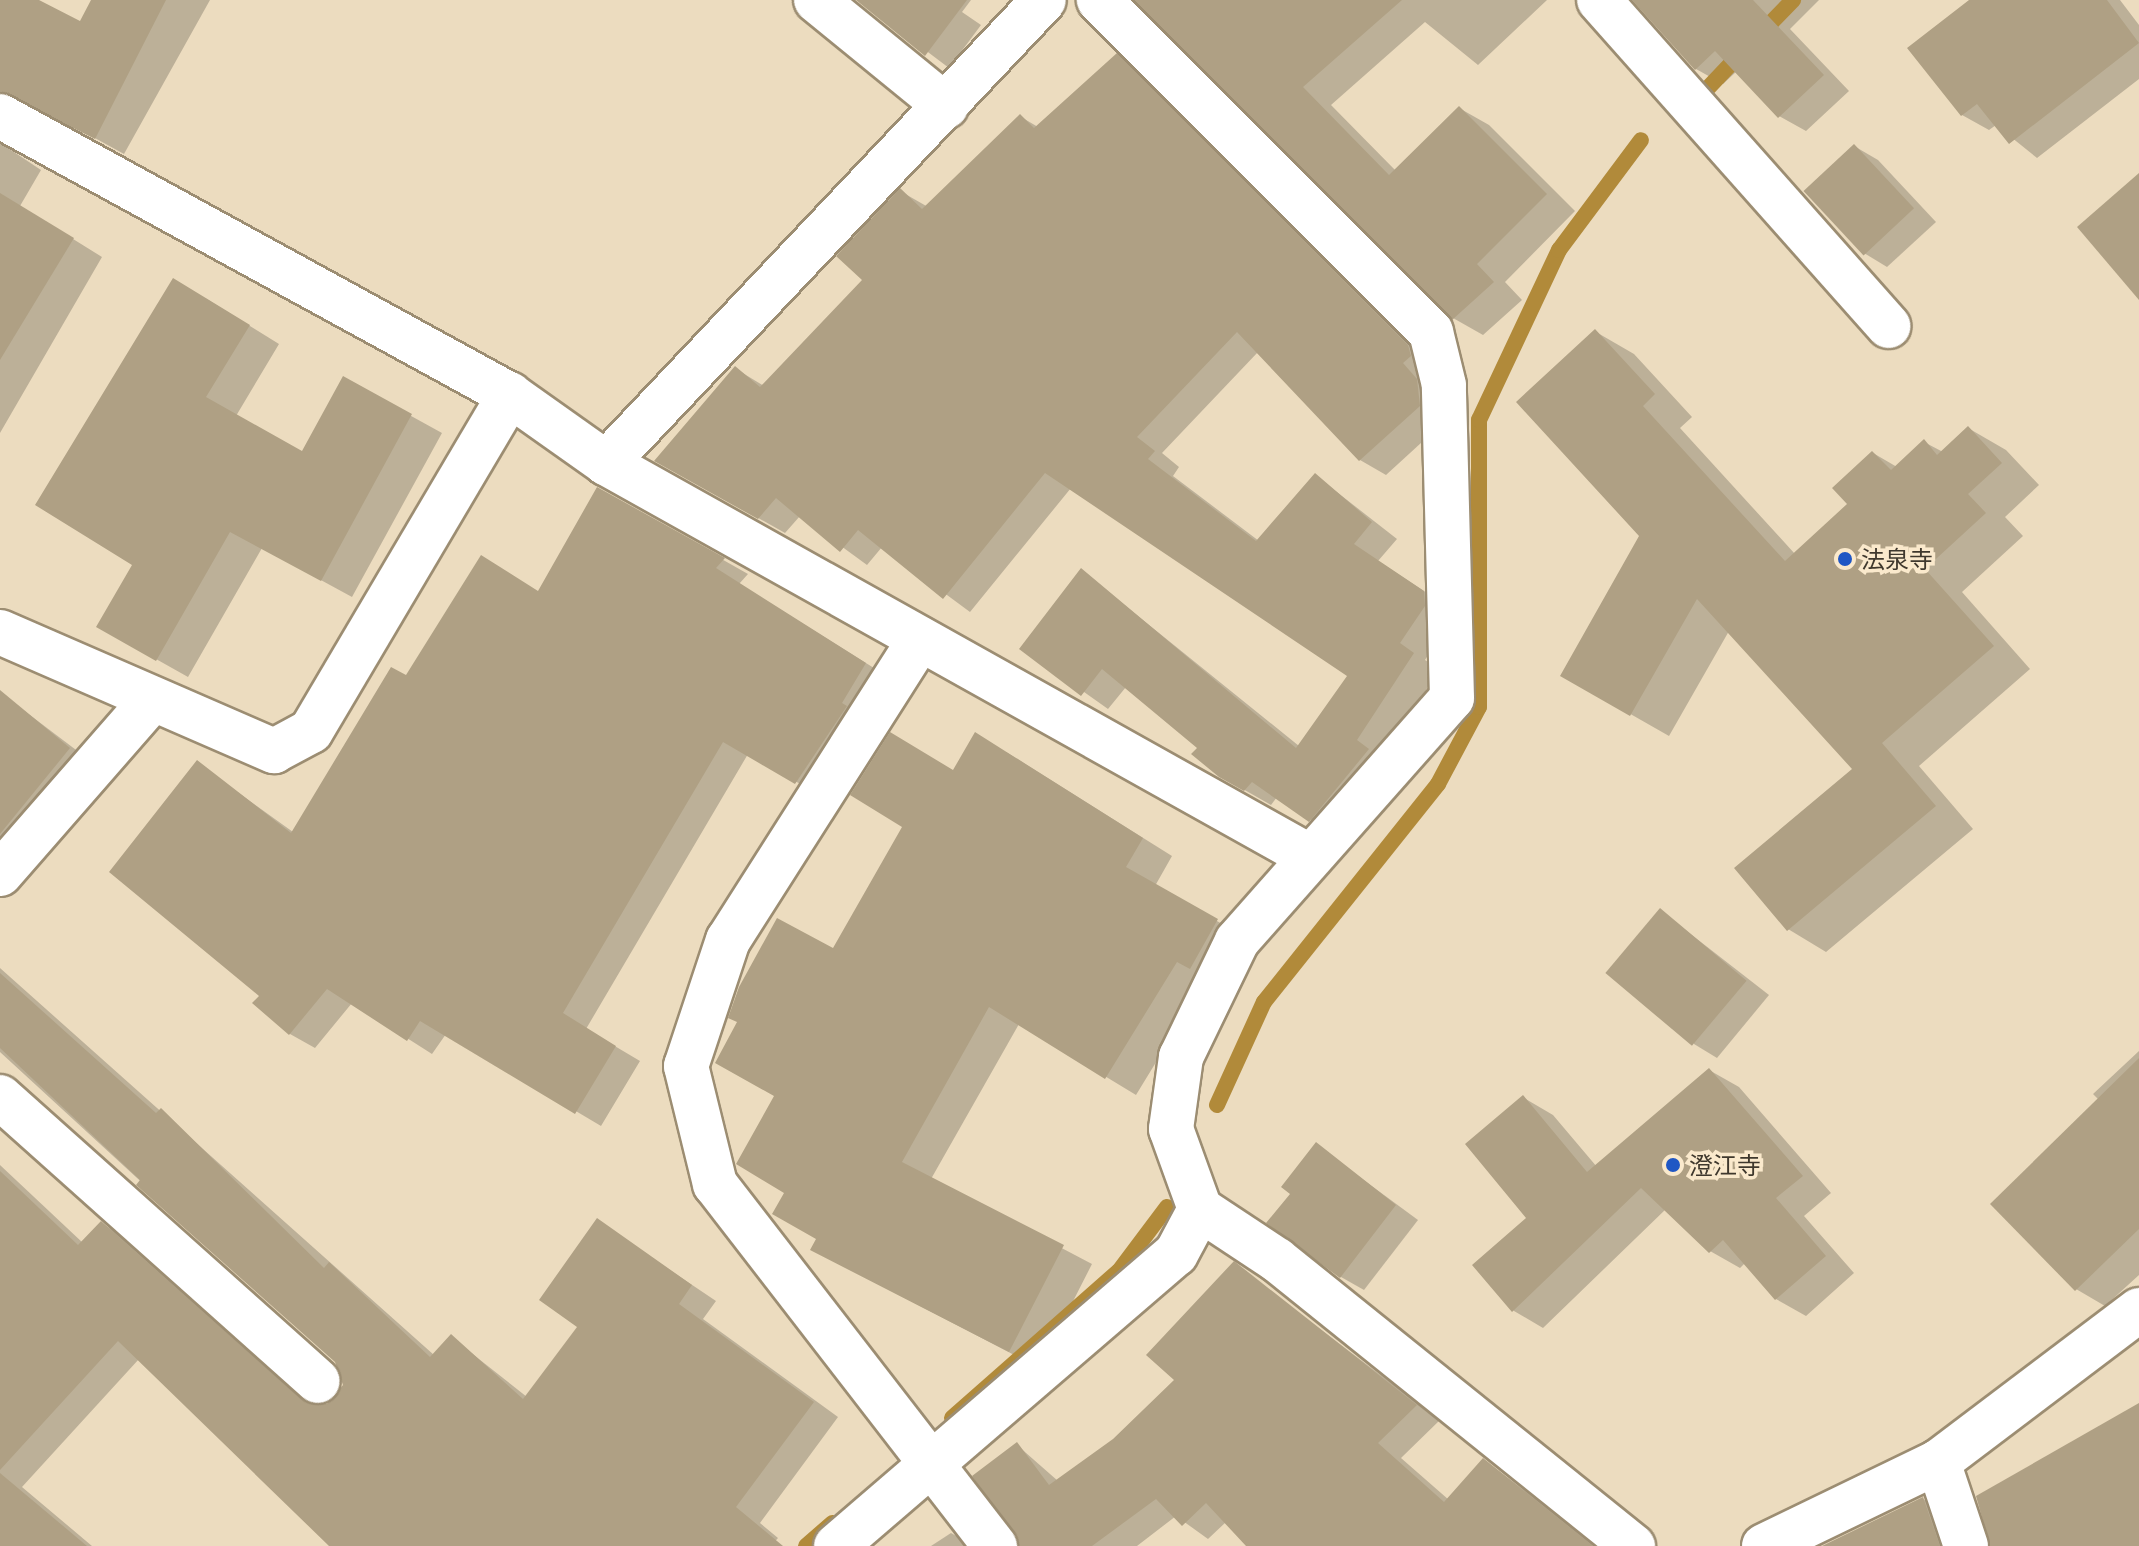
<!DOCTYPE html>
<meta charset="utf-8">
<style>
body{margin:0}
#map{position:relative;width:2139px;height:1546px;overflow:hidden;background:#ecdcbf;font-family:"Open Sans","Noto Sans JP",sans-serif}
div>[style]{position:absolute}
.shadow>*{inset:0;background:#0003}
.stream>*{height:16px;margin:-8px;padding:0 8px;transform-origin:8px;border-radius:8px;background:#b18a3a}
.building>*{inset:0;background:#afa084;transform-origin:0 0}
.roads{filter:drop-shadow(2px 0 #9c8d72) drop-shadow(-2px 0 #9c8d72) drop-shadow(0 2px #9c8d72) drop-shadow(0 -2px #9c8d72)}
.minor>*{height:44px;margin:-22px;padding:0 22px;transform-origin:22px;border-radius:22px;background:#fff}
.dots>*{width:22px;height:22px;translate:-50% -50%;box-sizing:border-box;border:4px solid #fae9cc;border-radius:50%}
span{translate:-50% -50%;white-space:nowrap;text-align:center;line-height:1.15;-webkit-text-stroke:7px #fae9cc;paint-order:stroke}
.poi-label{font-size:24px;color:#3f382d}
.left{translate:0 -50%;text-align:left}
</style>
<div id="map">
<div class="shadow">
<div style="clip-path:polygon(0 0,34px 0,81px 24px,94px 0,210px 0,124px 154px,42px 109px,18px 110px,7px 120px,8px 148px,41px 170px,20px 206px,102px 257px,0 433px)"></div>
<div style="clip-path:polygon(859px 0,971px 0,962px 12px,981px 25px,949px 68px)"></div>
<div style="clip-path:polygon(1133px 0,1547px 0,1478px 65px,1425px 22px,1331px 105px,1396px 171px,1459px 108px,1489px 125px,1575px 211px,1505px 282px,1522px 300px,1483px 335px,1453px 318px)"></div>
<div style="clip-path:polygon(1653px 0,1819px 0,1790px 29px,1849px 91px,1806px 131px,1779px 116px,1737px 71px,1723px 84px,1696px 69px)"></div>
<div style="clip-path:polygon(1972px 0,2120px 0,2139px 25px,2139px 79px,2037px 158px,1996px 125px,1989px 130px,1962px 115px,1910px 49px)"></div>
<div style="clip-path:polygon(1117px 55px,1143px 71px,1434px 362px,1445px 421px,1386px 475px,1360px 460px,1258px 352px,1162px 453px,1179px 467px,1173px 476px,1259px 541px,1315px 475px,1397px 539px,1378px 561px,1450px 608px,1450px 621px,1425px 660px,1439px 669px,1336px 836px,1277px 797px,1271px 805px,1220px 776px,1200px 747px,1126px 687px,1108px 709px,1022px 648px,1081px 570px,1299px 746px,1350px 676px,1071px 488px,970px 612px,882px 547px,867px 565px,800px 516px,785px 533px,657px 461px,736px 369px,764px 386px,864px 280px,900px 191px,928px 207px,1021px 117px,1038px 127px)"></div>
<div style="clip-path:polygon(1854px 146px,1878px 160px,1936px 222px,1887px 267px,1864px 253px)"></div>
<div style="clip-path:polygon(205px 298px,279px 344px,236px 416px,303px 454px,344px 379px,442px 433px,352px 597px,262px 548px,188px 677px,99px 627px,135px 564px)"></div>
<div style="clip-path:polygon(1596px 332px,1634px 354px,1692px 417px,1680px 428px,1795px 554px,1850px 504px,1873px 453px,1897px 467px,1924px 442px,1943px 452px,1968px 428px,2006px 450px,2039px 485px,2005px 517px,2023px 536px,1962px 592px,2030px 669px,1919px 766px,1973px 829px,1826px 952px,1788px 929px,1855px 769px,1729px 631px,1669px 736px,1562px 675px,1641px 536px)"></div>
<div style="clip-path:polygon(598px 489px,748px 574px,739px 584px,890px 678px,821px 796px,748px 754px,586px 1029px,640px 1061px,601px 1126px,446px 1034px,432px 1054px,352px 1003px,315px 1048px,290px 1034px,197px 763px,293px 832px,407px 678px,539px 593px)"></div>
<div style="clip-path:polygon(6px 697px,92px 762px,0 875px,0 705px)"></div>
<div style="clip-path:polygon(1006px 752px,1172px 856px,1155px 886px,1247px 938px,1208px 977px,1136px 1095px,1019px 1024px,931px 1179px,1092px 1264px,1039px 1368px,813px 1250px,819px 1239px,786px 1192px,776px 1096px,834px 950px,954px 772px)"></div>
<div style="clip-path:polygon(1661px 911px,1769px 995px,1717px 1058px,1694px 1044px)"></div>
<div style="clip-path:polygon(0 968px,434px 1355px,451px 1337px,527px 1397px,580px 1327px,597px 1221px,716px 1301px,703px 1319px,838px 1417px,760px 1523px,778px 1538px,771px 1546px,332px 1546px,139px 1359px,22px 1487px,92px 1546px,0 1546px,0 1165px,83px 1243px,101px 1223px,126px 1238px,312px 1404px,327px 1407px,345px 1386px,336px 1361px,0 1052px)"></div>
<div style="clip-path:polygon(2139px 1051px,2139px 1275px,2105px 1306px,2076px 1289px,2099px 1100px,2093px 1094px)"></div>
<div style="clip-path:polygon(1709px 1070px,1739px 1087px,1831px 1193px,1804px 1216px,1854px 1273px,1806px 1316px,1776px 1299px,1745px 1263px,1740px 1268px,1710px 1251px,1666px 1209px,1543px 1328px,1514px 1311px,1474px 1265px,1529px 1218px,1524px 1098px,1553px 1115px,1597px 1167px)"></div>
<div style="clip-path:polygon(1316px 1145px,1418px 1220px,1364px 1290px,1341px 1277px,1293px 1194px)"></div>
<div style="clip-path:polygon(1234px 1264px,1440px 1420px,1401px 1458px,1449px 1500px,1484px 1460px,1599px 1546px,1249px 1546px,1226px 1522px,1208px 1539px,1176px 1516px,1137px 1546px,1019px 1546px,1017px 1445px,1058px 1481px,1114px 1440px,1177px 1380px)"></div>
<div style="clip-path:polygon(1923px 1499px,1948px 1514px,1960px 1546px,1824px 1546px)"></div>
<div style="clip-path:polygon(951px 1533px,974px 1546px,931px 1546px)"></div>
</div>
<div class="stream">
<div style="left:1759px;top:35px;width:49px;rotate:-45.8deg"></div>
<div style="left:1708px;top:88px;width:51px;rotate:-46.6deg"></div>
<div style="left:1217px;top:1105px;width:113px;rotate:-65.5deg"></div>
<div style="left:1264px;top:1002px;width:279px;rotate:-51.4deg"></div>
<div style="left:1438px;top:784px;width:87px;rotate:-62deg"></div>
<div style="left:1479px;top:707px;width:287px;rotate:-90deg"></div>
<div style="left:1479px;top:420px;width:188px;rotate:-64.8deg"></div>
<div style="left:1559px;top:250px;width:137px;rotate:-53.3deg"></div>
<div style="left:952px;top:1418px;width:222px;rotate:-41.4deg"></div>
<div style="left:1119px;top:1271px;width:80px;rotate:-53.1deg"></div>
<div style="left:806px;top:1546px;width:35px;rotate:-41deg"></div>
</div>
<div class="building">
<div style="clip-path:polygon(0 0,39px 0,80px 21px,91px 0,166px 0,95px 139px,0 91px)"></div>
<div style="clip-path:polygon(856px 0,967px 0,925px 56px)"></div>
<div style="clip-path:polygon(1134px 0,1402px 0,1303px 87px,1389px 175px,1459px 106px,1547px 194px,1477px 264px,1494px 282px,1452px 320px)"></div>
<div style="clip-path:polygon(1632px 0,1753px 0,1824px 75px,1778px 118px,1715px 51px,1695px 70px)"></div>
<div style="clip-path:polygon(1969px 0,2107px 0,2139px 43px,2009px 144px,1977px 104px,1961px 116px,1907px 48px)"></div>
<div style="clip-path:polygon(1117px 53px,1408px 345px,1411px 356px,1403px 363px,1417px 379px,1420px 406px,1359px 461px,1237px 332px,1137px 437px,1155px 451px,1148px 459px,1256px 541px,1315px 473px,1372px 522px,1354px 544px,1424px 591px,1425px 606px,1400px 643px,1414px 653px,1357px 740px,1369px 749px,1309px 822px,1252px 782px,1244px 791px,1219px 777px,1191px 754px,1197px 748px,1102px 669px,1081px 696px,1019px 649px,1081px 568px,1296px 748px,1347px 676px,1045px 473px,943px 599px,858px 530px,840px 552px,776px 498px,758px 519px,654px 461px,735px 366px,760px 387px,862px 280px,836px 256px,900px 188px,922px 209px,1020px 114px,1034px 128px)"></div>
<div style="left:1854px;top:144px;width:88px;height:69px;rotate:47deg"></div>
<div style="clip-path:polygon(2139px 173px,2139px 300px,2077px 227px)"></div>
<div style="clip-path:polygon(0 193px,74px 238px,0 360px)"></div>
<div style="clip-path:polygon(173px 278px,250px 325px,206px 397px,302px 451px,343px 376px,412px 414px,321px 581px,230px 532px,156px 661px,96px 627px,132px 565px,35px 505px)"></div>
<div style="clip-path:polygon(1595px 329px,1655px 394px,1643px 406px,1785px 561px,1847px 504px,1832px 488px,1872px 451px,1891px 470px,1924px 439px,1937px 455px,1968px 426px,2002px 463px,1968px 494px,1986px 513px,1925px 569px,1994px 646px,1882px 743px,1936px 806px,1787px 931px,1734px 868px,1852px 769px,1697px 599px,1630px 716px,1560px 676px,1639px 536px,1516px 402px)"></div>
<div style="clip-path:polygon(597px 487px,725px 558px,716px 568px,866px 663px,842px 703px,847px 706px,795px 784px,723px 742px,563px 1013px,616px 1046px,575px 1114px,420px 1021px,407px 1041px,327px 989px,289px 1035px,252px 1003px,259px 996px,109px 872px,197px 760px,291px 833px,391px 667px,406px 675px,481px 555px,538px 591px)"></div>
<div style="clip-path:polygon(0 690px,70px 748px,0 834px)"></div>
<div style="clip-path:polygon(890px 732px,953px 770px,975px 732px,1143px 838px,1126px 867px,1218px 919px,1190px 969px,1177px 962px,1105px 1079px,989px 1007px,902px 1162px,1064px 1245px,1009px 1352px,810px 1250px,816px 1239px,772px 1214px,784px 1193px,736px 1164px,774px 1096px,715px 1063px,737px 1022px,728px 1018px,739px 987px,777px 918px,833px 948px,902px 827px,850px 795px)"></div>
<div style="left:1660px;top:908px;width:113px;height:85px;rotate:40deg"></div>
<div style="clip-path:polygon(0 973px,156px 1113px,161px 1108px,324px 1268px,329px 1262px,430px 1357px,451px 1334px,523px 1399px,577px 1327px,539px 1300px,597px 1218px,692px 1285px,679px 1304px,814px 1402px,736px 1507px,783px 1546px,329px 1546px,118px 1341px,0 1470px,0 1171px,78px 1245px,101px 1221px,302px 1400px,327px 1404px,343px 1385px,335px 1362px,136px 1185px,140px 1180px,0 1048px)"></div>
<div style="clip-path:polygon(2139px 1058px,2139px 1229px,2075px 1291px,1990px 1204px)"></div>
<div style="clip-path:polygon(1709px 1068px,1803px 1176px,1776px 1198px,1826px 1256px,1775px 1300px,1723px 1240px,1709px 1253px,1641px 1188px,1512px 1312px,1472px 1265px,1526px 1218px,1465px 1144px,1523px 1095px,1587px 1172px)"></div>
<div style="clip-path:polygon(1316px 1142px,1396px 1205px,1340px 1278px,1266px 1223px,1290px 1194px,1281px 1187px)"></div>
<div style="clip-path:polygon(1234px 1261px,1417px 1405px,1378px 1443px,1444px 1502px,1483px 1458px,1593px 1546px,1246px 1546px,1206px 1503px,1182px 1526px,1156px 1499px,1092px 1546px,1019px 1546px,972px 1476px,1017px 1442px,1049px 1485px,1113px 1439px,1174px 1380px,1146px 1355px)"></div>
<div style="clip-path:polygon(2139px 1403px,2139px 1546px,1990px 1546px,1976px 1496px)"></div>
<div style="clip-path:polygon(0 1473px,87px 1546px,0 1546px)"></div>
<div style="clip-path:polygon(1923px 1497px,1940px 1546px,1822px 1546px)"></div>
</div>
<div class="roads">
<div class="minor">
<div style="left:816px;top:0;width:168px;rotate:39.2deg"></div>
<div style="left:1599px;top:0;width:436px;rotate:48.4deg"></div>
<div style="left:0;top:116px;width:581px;rotate:28.68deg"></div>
<div style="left:510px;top:395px;width:118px;rotate:35.3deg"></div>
<div style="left:606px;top:463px;width:803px;rotate:29.21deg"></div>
<div style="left:606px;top:463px;width:637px;rotate:-46.59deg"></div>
<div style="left:0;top:632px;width:299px;rotate:23.5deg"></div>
<div style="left:274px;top:751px;width:42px;rotate:-28.4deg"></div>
<div style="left:311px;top:731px;width:391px;rotate:-59.4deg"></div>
<div style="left:920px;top:639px;width:357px;rotate:122.5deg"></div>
<div style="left:728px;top:940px;width:133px;rotate:108.4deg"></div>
<div style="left:686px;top:1066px;width:122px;rotate:76.2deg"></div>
<div style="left:715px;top:1184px;width:458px;rotate:52.3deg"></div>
<div style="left:0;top:874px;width:230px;rotate:-48.9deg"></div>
<div style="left:0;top:1097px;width:426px;rotate:41.8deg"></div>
<div style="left:1200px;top:1209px;width:92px;rotate:33.5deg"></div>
<div style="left:1277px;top:1260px;width:457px;rotate:38.8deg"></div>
<div style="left:836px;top:1546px;width:448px;rotate:-40.7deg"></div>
<div style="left:1176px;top:1254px;width:51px;rotate:-61.9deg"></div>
<div style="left:1200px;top:1209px;width:85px;rotate:-109.9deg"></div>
<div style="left:1171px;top:1129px;width:73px;rotate:-82.1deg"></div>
<div style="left:1181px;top:1057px;width:129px;rotate:-64.2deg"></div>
<div style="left:1237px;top:941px;width:324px;rotate:-48.5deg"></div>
<div style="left:1452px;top:698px;width:313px;rotate:-91.5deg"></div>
<div style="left:1444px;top:385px;width:55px;rotate:-103.8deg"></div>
<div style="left:1431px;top:332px;width:470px;rotate:-135deg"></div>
<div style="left:1764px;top:1546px;width:193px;rotate:-25.8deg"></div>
<div style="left:1966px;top:1546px;width:89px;rotate:-108.4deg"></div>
<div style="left:1938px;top:1462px;width:252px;rotate:-37.1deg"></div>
</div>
</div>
<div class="dots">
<div style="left:1845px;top:559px;background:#2057c4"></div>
<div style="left:1673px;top:1165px;background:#2057c4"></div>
</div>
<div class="poi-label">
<span class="left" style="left:1861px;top:559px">法泉寺</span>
<span class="left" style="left:1689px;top:1165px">澄江寺</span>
</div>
</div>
